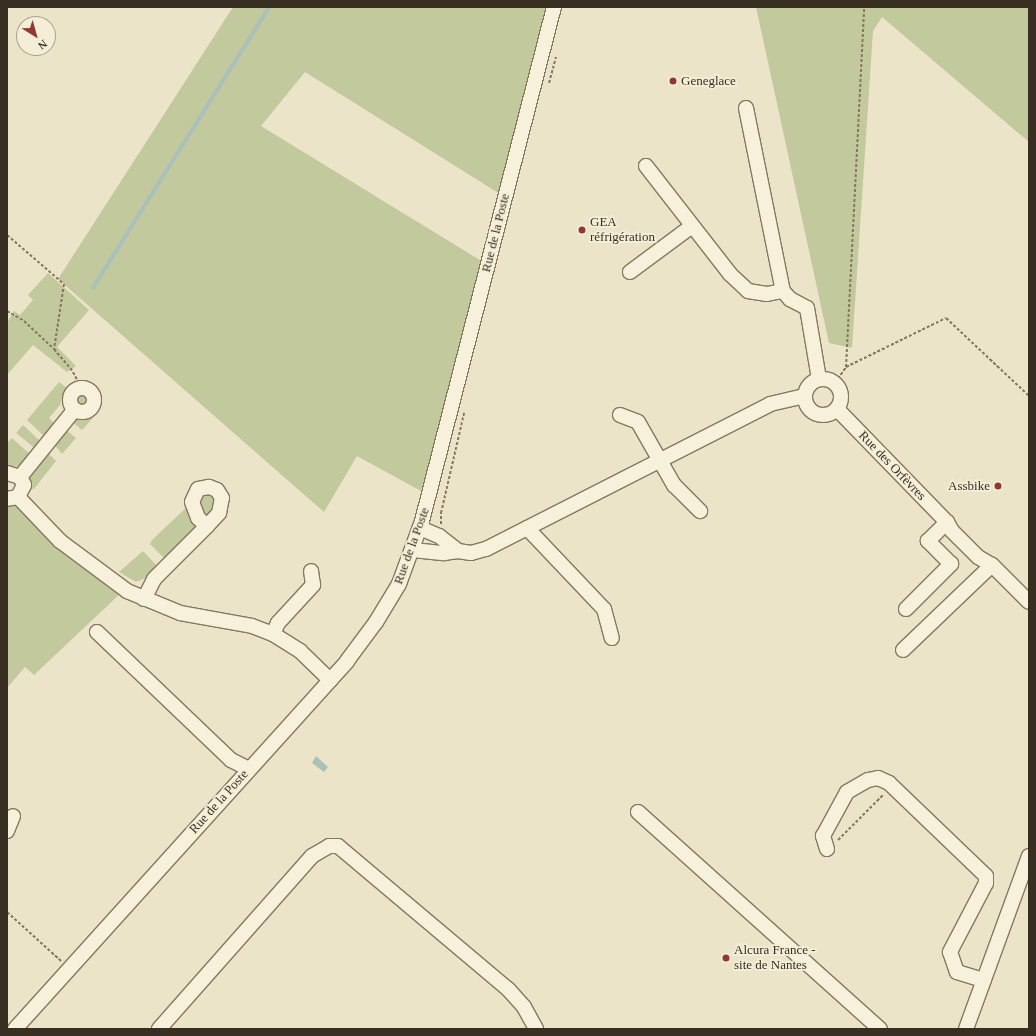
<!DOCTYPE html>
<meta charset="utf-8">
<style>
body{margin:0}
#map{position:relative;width:1036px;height:1036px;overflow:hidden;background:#ece4c9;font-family:"Times New Roman",serif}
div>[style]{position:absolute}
.green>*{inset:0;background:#c1c99d}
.round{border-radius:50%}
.water>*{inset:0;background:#a9c0bb}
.stream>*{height:3.5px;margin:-1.75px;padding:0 1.75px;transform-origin:1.75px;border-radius:1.75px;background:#a9c0bb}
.path>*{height:2px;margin-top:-1px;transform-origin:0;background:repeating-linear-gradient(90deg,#87775f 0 3px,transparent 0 5px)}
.roads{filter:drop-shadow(1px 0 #87775f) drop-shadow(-1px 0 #87775f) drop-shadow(0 1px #87775f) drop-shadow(0 -1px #87775f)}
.minor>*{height:14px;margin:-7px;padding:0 7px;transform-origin:7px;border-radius:7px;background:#f7f1dc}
.minor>.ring{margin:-7px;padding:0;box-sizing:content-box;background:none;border:14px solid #f7f1dc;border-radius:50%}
.dots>*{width:11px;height:11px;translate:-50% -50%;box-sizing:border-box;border:2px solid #f4eed8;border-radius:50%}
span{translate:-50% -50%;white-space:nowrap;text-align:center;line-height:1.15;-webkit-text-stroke:3.5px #f4eed8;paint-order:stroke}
.poi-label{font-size:13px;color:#382e21}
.left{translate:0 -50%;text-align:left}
.right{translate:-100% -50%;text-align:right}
.street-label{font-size:13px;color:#382e21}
.frame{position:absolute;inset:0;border:8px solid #382e21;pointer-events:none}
.north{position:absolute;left:16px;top:16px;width:40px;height:40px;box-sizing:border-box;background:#f4eed8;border:1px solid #a9a18f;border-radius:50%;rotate:143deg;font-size:11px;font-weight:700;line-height:16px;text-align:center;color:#382e21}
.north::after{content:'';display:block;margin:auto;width:14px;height:18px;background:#923933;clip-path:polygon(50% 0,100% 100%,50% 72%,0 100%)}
</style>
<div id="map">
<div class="green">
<div style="clip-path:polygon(233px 7px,547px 7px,500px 194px,305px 72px,261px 126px,483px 262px,455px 378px,421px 491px,357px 456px,324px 512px,58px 279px)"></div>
<div style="clip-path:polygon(756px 7px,1029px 7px,1029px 142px,882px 17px,873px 31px,852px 348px,829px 343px)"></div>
<div style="clip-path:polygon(48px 273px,89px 310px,57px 347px,76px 366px,67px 372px,33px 345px,7px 375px,7px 323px,14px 311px,20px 315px,33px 300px,28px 295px)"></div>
<div style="clip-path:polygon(59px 382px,67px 388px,60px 405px,49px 418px,56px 425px,45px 437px,27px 420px)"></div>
<div class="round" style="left:76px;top:394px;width:12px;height:12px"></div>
<div style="clip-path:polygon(75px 417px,78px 419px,93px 418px,82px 430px,71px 421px)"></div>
<div style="clip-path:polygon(23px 425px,41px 442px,36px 449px,16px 433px)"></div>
<div style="clip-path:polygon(65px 429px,76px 438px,62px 454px,53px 443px)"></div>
<div style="clip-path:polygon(12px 438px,31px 455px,19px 466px,7px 467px,7px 443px)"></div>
<div style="clip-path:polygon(46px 451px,56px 461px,34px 489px,30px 488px,28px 477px)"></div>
<div style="clip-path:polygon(206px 492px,217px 498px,211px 513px,207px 514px,203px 513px,197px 498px)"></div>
<div style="clip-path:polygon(7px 505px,18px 506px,122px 592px,34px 675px,25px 667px,7px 688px)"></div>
<div style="clip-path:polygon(188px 506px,195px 523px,195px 529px,166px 560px,150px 544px,152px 540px)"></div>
<div style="clip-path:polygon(143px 551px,158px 567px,148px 577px,136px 582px,119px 572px)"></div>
</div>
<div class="water">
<div style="clip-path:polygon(316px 756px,328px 767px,324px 772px,312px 763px)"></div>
</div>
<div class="stream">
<div style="left:93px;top:288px;width:332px;rotate:-57.9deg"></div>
</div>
<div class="path">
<div style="left:549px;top:83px;width:27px;rotate:-75deg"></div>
<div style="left:7px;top:235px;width:75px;rotate:40.7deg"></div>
<div style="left:64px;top:284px;width:66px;rotate:98.7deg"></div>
<div style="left:7px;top:311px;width:20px;rotate:30deg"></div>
<div style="left:24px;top:321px;width:41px;rotate:43deg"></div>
<div style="left:54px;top:349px;width:30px;rotate:50deg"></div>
<div style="left:73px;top:372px;width:18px;rotate:63deg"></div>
<div style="left:846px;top:367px;width:360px;rotate:-87.1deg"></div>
<div style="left:835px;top:383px;width:19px;rotate:-55deg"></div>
<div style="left:846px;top:367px;width:111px;rotate:-26.1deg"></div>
<div style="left:946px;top:318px;width:114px;rotate:43.2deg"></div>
<div style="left:441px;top:524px;width:11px;rotate:-90deg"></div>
<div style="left:441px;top:513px;width:103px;rotate:-77deg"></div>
<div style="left:838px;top:840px;width:64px;rotate:-45deg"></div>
<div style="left:7px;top:912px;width:73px;rotate:42.2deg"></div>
</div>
<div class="roads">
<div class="minor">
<div style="left:746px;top:108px;width:187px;rotate:78.6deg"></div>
<div style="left:783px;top:291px;width:11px;rotate:49deg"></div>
<div style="left:790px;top:299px;width:19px;rotate:28deg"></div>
<div style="left:807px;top:308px;width:72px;rotate:80.4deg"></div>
<div style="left:646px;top:166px;width:137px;rotate:52.1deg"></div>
<div style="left:730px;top:274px;width:25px;rotate:43deg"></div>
<div style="left:748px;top:291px;width:19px;rotate:9deg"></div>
<div style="left:767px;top:294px;width:16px;rotate:-11deg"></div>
<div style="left:630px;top:272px;width:77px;rotate:-36.6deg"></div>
<div class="ring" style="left:805px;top:379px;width:22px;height:22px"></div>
<div class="ring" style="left:70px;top:388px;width:10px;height:10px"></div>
<div style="left:837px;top:409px;width:158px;rotate:45.8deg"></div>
<div style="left:947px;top:522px;width:10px;rotate:61deg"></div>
<div style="left:952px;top:531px;width:37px;rotate:45deg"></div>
<div style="left:978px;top:557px;width:16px;rotate:30deg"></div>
<div style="left:992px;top:565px;width:52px;rotate:45deg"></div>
<div style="left:620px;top:415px;width:19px;rotate:21deg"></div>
<div style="left:638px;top:422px;width:73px;rotate:60.3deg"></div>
<div style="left:674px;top:485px;width:37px;rotate:45deg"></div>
<div style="left:7px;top:473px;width:14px;rotate:17deg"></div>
<div style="left:20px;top:477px;width:9px;rotate:63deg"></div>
<div style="left:24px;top:485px;width:13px;rotate:117deg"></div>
<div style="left:18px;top:497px;width:11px;rotate:170deg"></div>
<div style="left:20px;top:477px;width:87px;rotate:-51deg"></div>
<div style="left:18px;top:497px;width:61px;rotate:46.3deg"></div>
<div style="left:60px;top:541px;width:84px;rotate:36.7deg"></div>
<div style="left:127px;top:591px;width:57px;rotate:22.5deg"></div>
<div style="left:180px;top:613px;width:73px;rotate:10.2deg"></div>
<div style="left:252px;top:626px;width:22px;rotate:21deg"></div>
<div style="left:273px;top:634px;width:32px;rotate:32deg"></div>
<div style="left:300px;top:651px;width:42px;rotate:44deg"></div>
<div style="left:420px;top:528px;width:21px;rotate:23deg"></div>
<div style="left:439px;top:536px;width:24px;rotate:38deg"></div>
<div style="left:527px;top:528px;width:112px;rotate:46.5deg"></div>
<div style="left:604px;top:609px;width:30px;rotate:75deg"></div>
<div style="left:413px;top:550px;width:31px;rotate:6deg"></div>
<div style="left:444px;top:553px;width:14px;rotate:-8deg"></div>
<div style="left:458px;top:551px;width:13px;rotate:9deg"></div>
<div style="left:471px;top:553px;width:16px;rotate:-15deg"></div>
<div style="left:486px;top:549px;width:319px;rotate:-27deg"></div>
<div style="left:770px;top:404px;width:35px;rotate:-13deg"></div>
<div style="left:144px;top:599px;width:22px;rotate:-63deg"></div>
<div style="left:154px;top:579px;width:75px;rotate:-45deg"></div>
<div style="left:207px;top:526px;width:18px;rotate:-47deg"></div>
<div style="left:219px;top:513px;width:15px;rotate:-79deg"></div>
<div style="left:222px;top:498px;width:9px;rotate:-122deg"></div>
<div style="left:217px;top:490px;width:9px;rotate:-159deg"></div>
<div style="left:209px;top:487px;width:11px;rotate:170deg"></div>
<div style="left:198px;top:489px;width:14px;rotate:115deg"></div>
<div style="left:192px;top:502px;width:17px;rotate:69deg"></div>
<div style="left:198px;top:518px;width:12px;rotate:42deg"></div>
<div style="left:906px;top:609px;width:64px;rotate:-45deg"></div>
<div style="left:951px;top:564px;width:33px;rotate:-135deg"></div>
<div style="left:928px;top:541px;width:27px;rotate:-45deg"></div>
<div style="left:97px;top:632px;width:185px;rotate:43.7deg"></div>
<div style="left:231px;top:760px;width:20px;rotate:27deg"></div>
<div style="left:273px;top:634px;width:12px;rotate:-66deg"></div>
<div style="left:278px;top:623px;width:52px;rotate:-47.4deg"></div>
<div style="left:313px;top:585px;width:14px;rotate:-98deg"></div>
<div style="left:903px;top:650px;width:123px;rotate:-43.7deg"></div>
<div style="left:638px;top:812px;width:325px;rotate:41.9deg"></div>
<div style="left:7px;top:831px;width:16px;rotate:-68deg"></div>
<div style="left:827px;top:849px;width:14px;rotate:-107deg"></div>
<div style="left:823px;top:836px;width:50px;rotate:-61.4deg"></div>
<div style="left:847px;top:792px;width:24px;rotate:-30deg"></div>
<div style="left:868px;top:780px;width:10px;rotate:-11deg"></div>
<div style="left:878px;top:778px;width:12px;rotate:24deg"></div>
<div style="left:889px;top:783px;width:134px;rotate:43.8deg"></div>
<div style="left:986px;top:876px;width:7px;rotate:90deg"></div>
<div style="left:986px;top:883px;width:78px;rotate:117.6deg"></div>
<div style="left:950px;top:952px;width:21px;rotate:71deg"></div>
<div style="left:957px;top:972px;width:28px;rotate:17deg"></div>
<div style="left:15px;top:1029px;width:496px;rotate:-47.9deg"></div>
<div style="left:347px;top:661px;width:49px;rotate:-53.4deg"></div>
<div style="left:376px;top:622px;width:44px;rotate:-58.8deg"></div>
<div style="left:399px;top:584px;width:67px;rotate:-69.9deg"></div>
<div style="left:422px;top:521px;width:531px;rotate:-75.6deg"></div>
<div style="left:159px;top:1029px;width:231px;rotate:-48.5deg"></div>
<div style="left:312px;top:856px;width:20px;rotate:-30deg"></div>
<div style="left:329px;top:846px;width:9px"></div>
<div style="left:338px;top:846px;width:222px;rotate:40.1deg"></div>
<div style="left:508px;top:989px;width:24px;rotate:48deg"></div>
<div style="left:524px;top:1007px;width:25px;rotate:61deg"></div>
<div style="left:966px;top:1029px;width:184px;rotate:-70deg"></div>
</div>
</div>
<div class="dots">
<div style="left:673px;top:81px;background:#923933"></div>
<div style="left:582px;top:230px;background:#923933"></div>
<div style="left:998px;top:486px;background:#923933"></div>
<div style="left:726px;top:958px;background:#923933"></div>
</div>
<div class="poi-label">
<span class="left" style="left:681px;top:81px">Geneglace</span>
<span class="left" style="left:590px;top:230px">GEA<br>réfrigération</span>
<span class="right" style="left:990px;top:486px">Assbike</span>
<span class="left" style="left:734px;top:958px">Alcura France -<br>site de Nantes</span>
</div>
<div class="street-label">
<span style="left:496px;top:233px;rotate:-76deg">Rue de la Poste</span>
<span style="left:892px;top:466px;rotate:46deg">Rue des Orfèvres</span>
<span style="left:412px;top:546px;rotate:-70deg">Rue de la Poste</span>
<span style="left:219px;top:802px;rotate:-48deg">Rue de la Poste</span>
</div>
<div class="frame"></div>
<div class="north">N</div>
</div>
